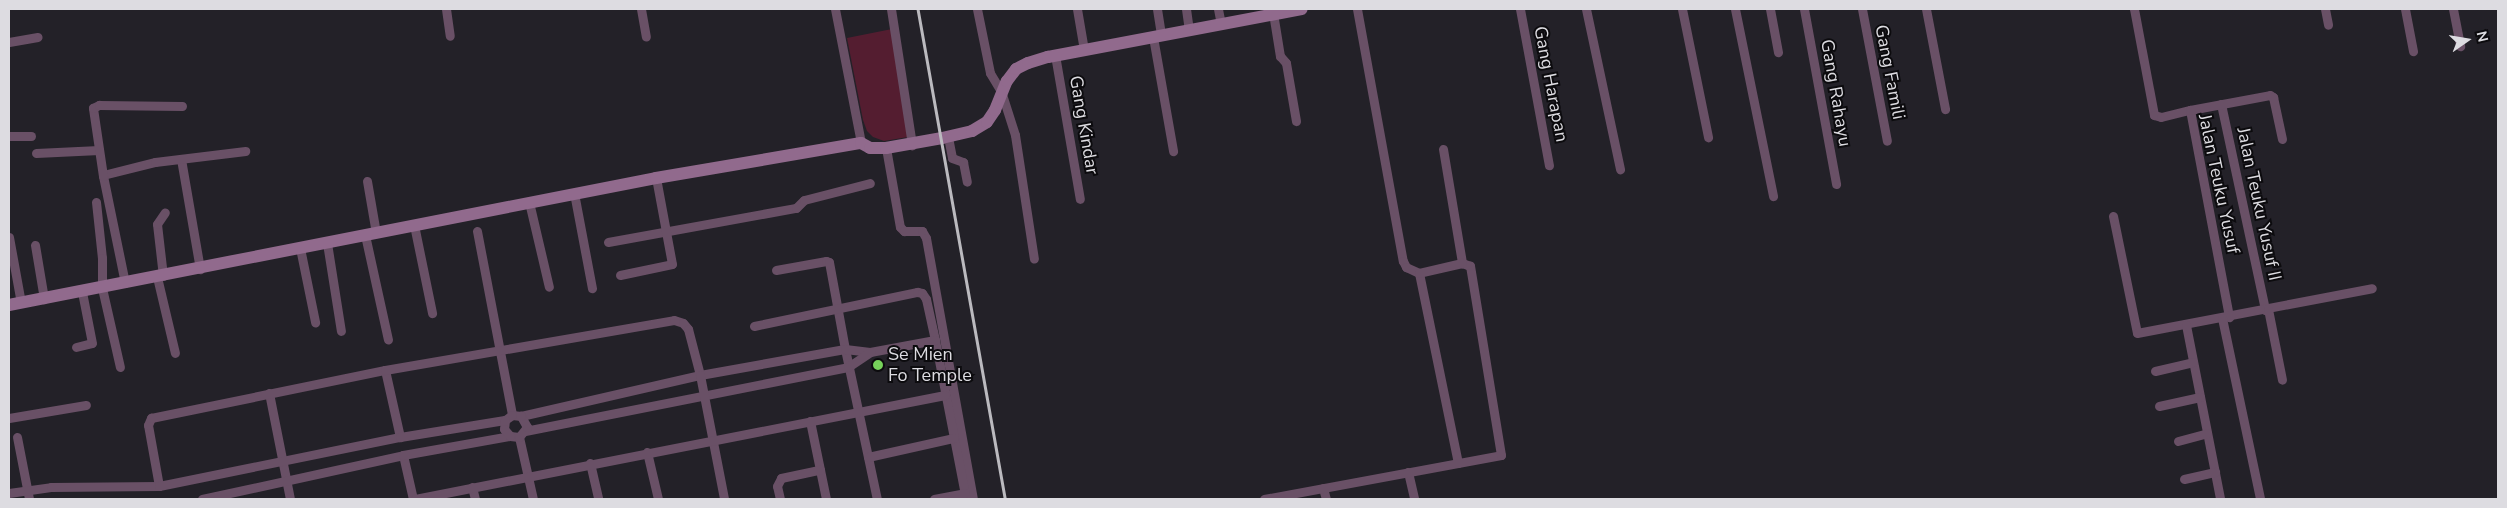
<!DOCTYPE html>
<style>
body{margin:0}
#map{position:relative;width:2507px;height:508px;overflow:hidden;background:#232128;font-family:"Nunito Sans",sans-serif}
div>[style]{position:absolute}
.green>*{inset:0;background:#541d30}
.minor>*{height:9px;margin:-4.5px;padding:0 4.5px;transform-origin:4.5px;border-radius:4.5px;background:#695066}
.secondary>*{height:12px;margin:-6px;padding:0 6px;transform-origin:6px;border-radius:6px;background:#916a8d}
.rail>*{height:2.5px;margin:-1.25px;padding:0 1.25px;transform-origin:1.25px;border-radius:1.25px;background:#bbbabf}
.dots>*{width:14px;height:14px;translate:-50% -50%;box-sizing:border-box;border:2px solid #0c0b0e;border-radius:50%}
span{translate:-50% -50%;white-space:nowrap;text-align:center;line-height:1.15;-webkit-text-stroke:4px #0c0b0e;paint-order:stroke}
.street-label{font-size:18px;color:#dddce1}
.poi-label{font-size:18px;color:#dddce1}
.left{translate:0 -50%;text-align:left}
.frame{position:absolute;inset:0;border:10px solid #dddce1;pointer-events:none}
.north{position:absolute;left:2442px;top:15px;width:50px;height:50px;-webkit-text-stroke:4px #0c0b0e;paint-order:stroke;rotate:77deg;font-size:14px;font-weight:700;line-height:20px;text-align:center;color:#dddce1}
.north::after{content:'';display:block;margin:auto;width:18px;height:22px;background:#dddce1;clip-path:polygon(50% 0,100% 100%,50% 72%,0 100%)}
</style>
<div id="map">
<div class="green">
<div style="clip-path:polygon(892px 29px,908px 137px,884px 141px,873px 137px,867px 131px,863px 120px,847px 38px)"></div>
</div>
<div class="minor">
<div style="left:446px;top:9px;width:27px;rotate:82deg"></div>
<div style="left:641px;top:9px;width:28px;rotate:80deg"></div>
<div style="left:835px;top:9px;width:136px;rotate:79deg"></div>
<div style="left:891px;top:9px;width:138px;rotate:81.2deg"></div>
<div style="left:977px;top:9px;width:65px;rotate:78.5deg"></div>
<div style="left:990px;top:73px;width:21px;rotate:59deg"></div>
<div style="left:1001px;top:91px;width:46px;rotate:72.3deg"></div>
<div style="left:1015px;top:135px;width:125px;rotate:81.3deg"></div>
<div style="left:1077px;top:9px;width:42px;rotate:80.3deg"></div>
<div style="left:1157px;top:9px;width:26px;rotate:81deg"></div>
<div style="left:1186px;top:9px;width:21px;rotate:82deg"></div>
<div style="left:1218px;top:9px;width:15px;rotate:79deg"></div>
<div style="left:1357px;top:9px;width:256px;rotate:79.7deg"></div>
<div style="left:1403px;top:261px;width:7px;rotate:63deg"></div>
<div style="left:1406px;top:267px;width:14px;rotate:25deg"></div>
<div style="left:1419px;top:273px;width:194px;rotate:78.4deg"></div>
<div style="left:1520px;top:9px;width:159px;rotate:79.5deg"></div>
<div style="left:1586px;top:9px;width:164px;rotate:78deg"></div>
<div style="left:1682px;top:9px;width:131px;rotate:78.5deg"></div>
<div style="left:1735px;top:9px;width:191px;rotate:78.5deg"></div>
<div style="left:1770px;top:9px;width:44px;rotate:79.5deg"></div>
<div style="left:1804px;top:9px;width:178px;rotate:79.6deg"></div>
<div style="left:1862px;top:9px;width:134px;rotate:79.3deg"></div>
<div style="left:1926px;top:9px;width:102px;rotate:79.2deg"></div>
<div style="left:2134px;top:9px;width:108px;rotate:79.3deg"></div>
<div style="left:2154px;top:115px;width:7px;rotate:16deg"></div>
<div style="left:2161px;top:117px;width:30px;rotate:-14deg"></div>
<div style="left:2190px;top:110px;width:211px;rotate:79.3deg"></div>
<div style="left:2325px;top:9px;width:16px;rotate:79deg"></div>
<div style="left:2405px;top:9px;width:43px;rotate:79.2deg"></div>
<div style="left:2453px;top:9px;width:38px;rotate:79deg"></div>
<div style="left:1273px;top:13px;width:44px;rotate:80.8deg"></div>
<div style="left:1280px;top:56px;width:9px;rotate:49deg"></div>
<div style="left:1286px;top:63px;width:59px;rotate:80.2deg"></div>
<div style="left:1153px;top:37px;width:116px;rotate:80deg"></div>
<div style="left:9px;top:42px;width:29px;rotate:-10deg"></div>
<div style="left:1055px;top:55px;width:146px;rotate:80.2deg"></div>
<div style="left:2221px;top:104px;width:211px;rotate:77.9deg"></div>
<div style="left:2190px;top:110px;width:81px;rotate:-10.6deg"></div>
<div style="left:2270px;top:95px;width:4px;rotate:34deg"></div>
<div style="left:2273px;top:97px;width:43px;rotate:77.9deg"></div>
<div style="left:9px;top:136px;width:22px"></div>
<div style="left:948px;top:137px;width:21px;rotate:79deg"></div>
<div style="left:952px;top:158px;width:12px;rotate:20deg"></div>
<div style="left:963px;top:162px;width:20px;rotate:79deg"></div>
<div style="left:886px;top:148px;width:80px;rotate:80deg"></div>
<div style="left:900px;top:227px;width:6px;rotate:45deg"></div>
<div style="left:904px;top:231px;width:18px"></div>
<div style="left:922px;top:231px;width:8px;rotate:60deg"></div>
<div style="left:926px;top:238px;width:265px;rotate:79.8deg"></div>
<div style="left:1443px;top:149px;width:116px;rotate:80.5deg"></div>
<div style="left:36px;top:153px;width:63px;rotate:-2.7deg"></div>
<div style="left:181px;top:159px;width:112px;rotate:80.2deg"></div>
<div style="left:103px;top:175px;width:54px;rotate:-14deg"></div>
<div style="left:155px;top:162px;width:91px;rotate:-7deg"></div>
<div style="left:367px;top:181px;width:53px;rotate:80.2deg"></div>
<div style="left:574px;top:193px;width:97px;rotate:79.3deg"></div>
<div style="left:96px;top:202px;width:56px;rotate:83.9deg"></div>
<div style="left:102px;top:258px;width:30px;rotate:90deg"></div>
<div style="left:102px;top:288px;width:81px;rotate:77.2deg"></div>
<div style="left:529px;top:202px;width:87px;rotate:76.8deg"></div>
<div style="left:2113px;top:216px;width:119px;rotate:78.4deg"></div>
<div style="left:2137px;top:333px;width:239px;rotate:-10.8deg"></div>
<div style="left:414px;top:225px;width:90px;rotate:78.4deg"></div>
<div style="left:477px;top:231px;width:187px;rotate:79.2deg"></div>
<div style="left:365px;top:235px;width:107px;rotate:77.6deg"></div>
<div style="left:9px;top:237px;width:67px;rotate:79.7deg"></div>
<div style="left:608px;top:242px;width:191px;rotate:-10.3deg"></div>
<div style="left:796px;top:208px;width:11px;rotate:-45deg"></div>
<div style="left:804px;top:200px;width:68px;rotate:-14.4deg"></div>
<div style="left:327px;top:243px;width:89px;rotate:81deg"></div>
<div style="left:35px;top:245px;width:55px;rotate:80.5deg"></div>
<div style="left:300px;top:248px;width:76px;rotate:78.5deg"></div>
<div style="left:776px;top:270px;width:51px;rotate:-10.2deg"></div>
<div style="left:826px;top:261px;width:3px;rotate:18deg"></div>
<div style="left:829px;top:262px;width:88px;rotate:79.6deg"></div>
<div style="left:845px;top:349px;width:153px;rotate:78deg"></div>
<div style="left:620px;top:275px;width:53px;rotate:-11.9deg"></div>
<div style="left:672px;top:264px;width:87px;rotate:-100.5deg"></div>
<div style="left:163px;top:276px;width:52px;rotate:-96.6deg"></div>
<div style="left:157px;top:224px;width:14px;rotate:-56deg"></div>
<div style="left:157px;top:277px;width:78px;rotate:76.7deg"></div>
<div style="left:125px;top:283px;width:109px;rotate:-101.6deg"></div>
<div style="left:103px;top:176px;width:69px;rotate:-98.4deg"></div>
<div style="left:93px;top:108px;width:7px;rotate:-27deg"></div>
<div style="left:99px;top:105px;width:83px;rotate:0.7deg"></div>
<div style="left:2268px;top:309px;width:72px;rotate:78.8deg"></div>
<div style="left:2222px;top:318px;width:185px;rotate:78.1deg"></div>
<div style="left:2186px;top:325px;width:177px;rotate:78.9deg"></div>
<div style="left:754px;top:326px;width:167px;rotate:-11.8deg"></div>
<div style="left:917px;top:292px;width:5px;rotate:11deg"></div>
<div style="left:922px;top:293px;width:7px;rotate:56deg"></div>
<div style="left:926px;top:299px;width:42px;rotate:77.6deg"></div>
<div style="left:935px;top:340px;width:162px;rotate:79deg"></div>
<div style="left:76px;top:347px;width:16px;rotate:-14deg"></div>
<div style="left:92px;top:343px;width:52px;rotate:-101.1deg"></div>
<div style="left:385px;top:370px;width:69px;rotate:77.4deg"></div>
<div style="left:2155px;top:371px;width:39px;rotate:-13deg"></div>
<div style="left:269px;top:393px;width:108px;rotate:78.8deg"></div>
<div style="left:2159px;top:406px;width:42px;rotate:-12.4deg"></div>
<div style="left:521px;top:416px;width:184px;rotate:-12.9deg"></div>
<div style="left:700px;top:375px;width:147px;rotate:-10.2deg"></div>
<div style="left:845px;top:349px;width:25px;rotate:7deg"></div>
<div style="left:870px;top:352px;width:66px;rotate:-10.5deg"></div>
<div style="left:9px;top:418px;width:78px;rotate:-9.6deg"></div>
<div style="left:810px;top:421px;width:80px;rotate:78.4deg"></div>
<div style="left:525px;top:431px;width:329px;rotate:-11.2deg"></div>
<div style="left:848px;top:367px;width:27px;rotate:-34deg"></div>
<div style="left:17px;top:437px;width:63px;rotate:79deg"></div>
<div style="left:519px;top:437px;width:64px;rotate:77.3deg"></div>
<div style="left:2178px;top:441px;width:30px;rotate:-15deg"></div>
<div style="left:647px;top:452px;width:48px;rotate:76.8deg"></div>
<div style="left:403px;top:455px;width:45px;rotate:77.2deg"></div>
<div style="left:868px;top:457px;width:88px;rotate:-12.5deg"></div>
<div style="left:590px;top:463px;width:37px;rotate:77deg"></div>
<div style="left:1408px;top:472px;width:28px;rotate:77deg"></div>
<div style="left:2184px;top:479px;width:32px;rotate:-13deg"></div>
<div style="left:159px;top:486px;width:62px;rotate:-100.2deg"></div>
<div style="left:148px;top:425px;width:8px;rotate:-67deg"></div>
<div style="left:151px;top:418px;width:239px;rotate:-11.6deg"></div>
<div style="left:385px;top:370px;width:293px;rotate:-9.8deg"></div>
<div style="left:674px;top:320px;width:9px;rotate:18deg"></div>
<div style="left:683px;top:323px;width:8px;rotate:50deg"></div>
<div style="left:688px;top:329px;width:48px;rotate:75.4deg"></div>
<div style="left:700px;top:375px;width:126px;rotate:79deg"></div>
<div style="left:472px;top:487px;width:12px;rotate:76deg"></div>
<div style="left:1323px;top:488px;width:11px;rotate:75deg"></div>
<div style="left:9px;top:493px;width:42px;rotate:-8.1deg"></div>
<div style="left:51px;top:487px;width:108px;rotate:-0.5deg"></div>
<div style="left:159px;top:486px;width:246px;rotate:-11.5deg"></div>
<div style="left:400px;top:437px;width:106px;rotate:-9.2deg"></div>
<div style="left:202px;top:499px;width:206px;rotate:-12.3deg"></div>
<div style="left:403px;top:455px;width:109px;rotate:-10.1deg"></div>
<div style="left:510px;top:436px;width:9px;rotate:6deg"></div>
<div style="left:519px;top:437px;width:13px;rotate:-51deg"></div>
<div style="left:527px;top:427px;width:13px;rotate:-119deg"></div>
<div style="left:521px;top:416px;width:9px;rotate:-174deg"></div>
<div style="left:512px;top:415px;width:9px;rotate:144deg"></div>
<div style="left:505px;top:420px;width:9px;rotate:96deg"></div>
<div style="left:504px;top:429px;width:9px;rotate:49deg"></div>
<div style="left:415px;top:499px;width:540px;rotate:-11.1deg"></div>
<div style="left:780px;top:499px;width:13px;rotate:-103deg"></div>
<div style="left:777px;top:486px;width:9px;rotate:-63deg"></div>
<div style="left:781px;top:478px;width:40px;rotate:-12deg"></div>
<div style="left:934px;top:499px;width:31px;rotate:-11deg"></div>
<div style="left:1264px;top:499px;width:241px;rotate:-10.5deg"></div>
<div style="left:1501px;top:455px;width:192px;rotate:-99.3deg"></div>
<div style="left:1470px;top:266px;width:9px;rotate:-159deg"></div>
<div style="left:1462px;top:263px;width:44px;rotate:166.9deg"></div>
</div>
<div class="secondary">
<div style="left:9px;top:305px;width:659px;rotate:-11.11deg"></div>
<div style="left:656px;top:178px;width:208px;rotate:-9.7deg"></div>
<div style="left:861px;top:143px;width:10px;rotate:29deg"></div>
<div style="left:870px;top:148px;width:16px"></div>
<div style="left:886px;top:148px;width:57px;rotate:-10.1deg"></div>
<div style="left:942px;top:138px;width:31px;rotate:-13deg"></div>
<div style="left:972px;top:131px;width:17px;rotate:-31deg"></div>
<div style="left:987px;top:122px;width:14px;rotate:-56deg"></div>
<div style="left:995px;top:110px;width:31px;rotate:-68deg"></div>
<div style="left:1007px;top:81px;width:15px;rotate:-53deg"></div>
<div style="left:1016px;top:69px;width:13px;rotate:-27deg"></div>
<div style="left:1028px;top:63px;width:21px;rotate:-17deg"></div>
<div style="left:1048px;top:57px;width:258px;rotate:-10.7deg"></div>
</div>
<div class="rail">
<div style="left:918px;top:9px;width:498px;rotate:79.9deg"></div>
</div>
<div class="dots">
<div style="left:878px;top:365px;background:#76d25a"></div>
</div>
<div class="street-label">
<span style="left:1890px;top:72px;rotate:79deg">Gang Famili</span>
<span style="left:1551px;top:84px;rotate:79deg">Gang Harapan</span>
<span style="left:1836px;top:93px;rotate:80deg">Gang Rahayu</span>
<span style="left:1084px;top:125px;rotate:80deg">Gang Kindar</span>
<span style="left:2219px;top:184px;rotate:78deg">Jalan Teuku Yusuf</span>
<span style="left:2259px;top:204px;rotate:78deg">Jalan Teuku Yusuf II</span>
</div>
<div class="poi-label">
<span class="left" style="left:888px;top:365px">Se Mien<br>Fo Temple</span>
</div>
<div class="frame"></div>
<div class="north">N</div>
</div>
